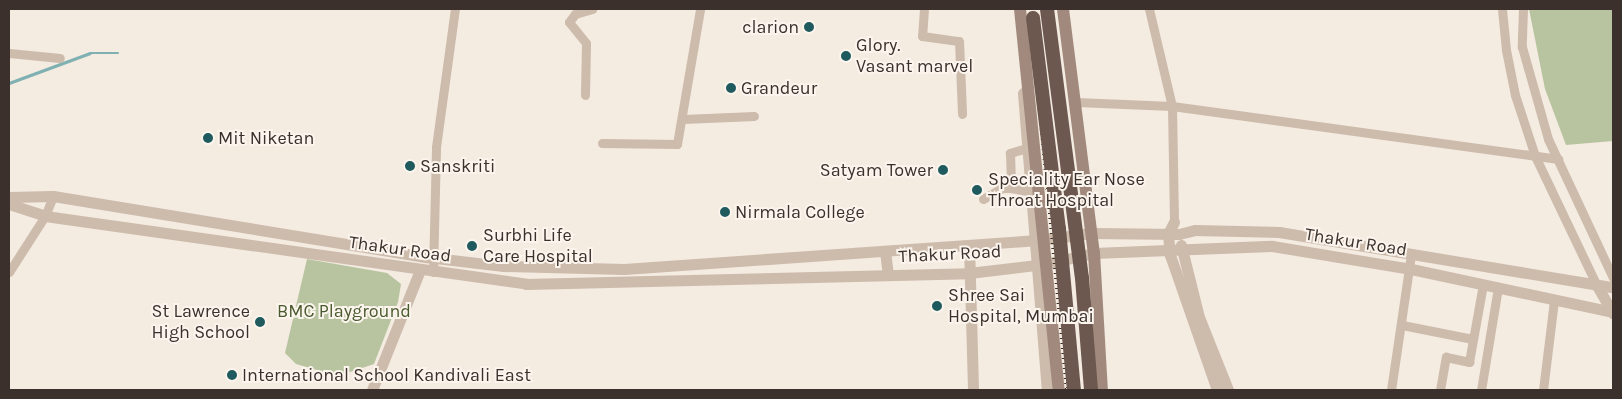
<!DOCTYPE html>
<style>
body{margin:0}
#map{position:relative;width:1622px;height:399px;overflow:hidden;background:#f4ebe1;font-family:Karla,sans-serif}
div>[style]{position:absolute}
.green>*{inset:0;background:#b8c4a0}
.stream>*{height:2.5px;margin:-1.25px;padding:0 1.25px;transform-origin:1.25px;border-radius:1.25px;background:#7fb0b2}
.minor>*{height:9px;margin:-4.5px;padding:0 4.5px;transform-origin:4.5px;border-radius:4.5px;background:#cdbbac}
.tertiary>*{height:11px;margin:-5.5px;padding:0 5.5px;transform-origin:5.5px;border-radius:5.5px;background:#cdbbac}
.secondary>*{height:12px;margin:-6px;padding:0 6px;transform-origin:6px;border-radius:6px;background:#a18a7d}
.rail>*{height:2.5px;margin-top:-1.25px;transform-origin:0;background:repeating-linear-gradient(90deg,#3b302b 0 1px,transparent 0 5px)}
.trunk-bridge>*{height:14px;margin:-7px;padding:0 7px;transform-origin:7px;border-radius:7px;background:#6c584f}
.dots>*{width:14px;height:14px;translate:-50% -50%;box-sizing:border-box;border:2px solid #fbf5ee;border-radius:50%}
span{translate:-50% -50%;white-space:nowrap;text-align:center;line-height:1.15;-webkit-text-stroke:4px #fbf5ee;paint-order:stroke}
.poi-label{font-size:18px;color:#3b302b}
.right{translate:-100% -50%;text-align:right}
.left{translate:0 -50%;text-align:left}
.street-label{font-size:18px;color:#3b302b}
.park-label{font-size:18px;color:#4a5a2e}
.frame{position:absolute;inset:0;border:10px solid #3b302b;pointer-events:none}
</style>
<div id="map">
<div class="green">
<div style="clip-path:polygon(1529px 9px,1613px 9px,1613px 141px,1566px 145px,1545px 89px)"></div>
<div style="clip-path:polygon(307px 259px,387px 273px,401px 284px,398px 302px,374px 364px,338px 376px,296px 364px,285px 353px)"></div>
</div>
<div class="stream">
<div style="left:9px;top:83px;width:86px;rotate:-20.3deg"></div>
<div style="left:90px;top:53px;width:28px"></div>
</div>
<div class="minor">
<div style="left:924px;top:9px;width:27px;rotate:94deg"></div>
<div style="left:922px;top:36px;width:37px;rotate:8deg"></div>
<div style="left:959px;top:41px;width:73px;rotate:87.6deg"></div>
<div style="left:1149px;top:9px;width:100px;rotate:76.7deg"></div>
<div style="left:1172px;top:106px;width:116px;rotate:89deg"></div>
<div style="left:1502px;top:9px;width:41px;rotate:84.4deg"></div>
<div style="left:1506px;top:50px;width:46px;rotate:78.7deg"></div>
<div style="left:1515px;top:95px;width:64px;rotate:71.8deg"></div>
<div style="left:1535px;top:156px;width:142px;rotate:64.5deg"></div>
<div style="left:1523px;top:9px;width:38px;rotate:92deg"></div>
<div style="left:1522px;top:47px;width:96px;rotate:74.2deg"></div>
<div style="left:1548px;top:139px;width:153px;rotate:64.9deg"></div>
<div style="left:9px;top:53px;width:51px;rotate:5.6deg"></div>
<div style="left:585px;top:95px;width:52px;rotate:-88.9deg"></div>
<div style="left:586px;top:43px;width:27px;rotate:-129deg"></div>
<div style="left:569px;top:22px;width:10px;rotate:-53deg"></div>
<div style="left:575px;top:14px;width:18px;rotate:-16deg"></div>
<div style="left:1076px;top:102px;width:96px;rotate:2.4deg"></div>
<div style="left:1172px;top:106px;width:390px;rotate:7.8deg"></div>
<div style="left:683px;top:119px;width:71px;rotate:-2.4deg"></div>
<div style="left:602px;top:143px;width:75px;rotate:0.8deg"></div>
<div style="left:677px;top:144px;width:137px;rotate:-80.3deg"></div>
<div style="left:1027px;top:148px;width:18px;rotate:164deg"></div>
<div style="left:1010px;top:153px;width:35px;rotate:88deg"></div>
<div style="left:1011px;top:188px;width:20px;rotate:11deg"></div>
<div style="left:983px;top:199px;width:22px;rotate:-30deg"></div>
<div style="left:1002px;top:188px;width:9px"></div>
<div style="left:9px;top:272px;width:67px;rotate:-57.3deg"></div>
<div style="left:45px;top:216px;width:22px;rotate:-68deg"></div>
<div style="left:433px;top:272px;width:125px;rotate:-88.6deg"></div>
<div style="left:436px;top:147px;width:139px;rotate:-82.2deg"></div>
<div style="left:1402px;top:325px;width:72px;rotate:11.2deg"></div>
<div style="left:1391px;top:390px;width:137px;rotate:-81.6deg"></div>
<div style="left:1440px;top:390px;width:34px;rotate:-80deg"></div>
<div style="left:1446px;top:357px;width:24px;rotate:12deg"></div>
<div style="left:1469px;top:362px;width:79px;rotate:-79.8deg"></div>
<div style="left:1481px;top:390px;width:104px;rotate:-80.6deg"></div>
<div style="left:1543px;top:390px;width:91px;rotate:-83deg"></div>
</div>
<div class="tertiary">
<div style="left:1023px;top:93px;width:298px;rotate:85.4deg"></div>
<div style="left:9px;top:197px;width:44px;rotate:-1.3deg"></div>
<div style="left:53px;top:196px;width:379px;rotate:9.3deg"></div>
<div style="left:427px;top:257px;width:77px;rotate:6.8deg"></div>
<div style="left:503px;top:266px;width:121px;rotate:1.4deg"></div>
<div style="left:624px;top:269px;width:418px;rotate:-4deg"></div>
<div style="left:1041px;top:240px;width:50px;rotate:-8deg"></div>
<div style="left:1091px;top:233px;width:88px;rotate:0.7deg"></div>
<div style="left:1179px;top:234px;width:16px;rotate:-14deg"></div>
<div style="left:1195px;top:230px;width:84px;rotate:1.4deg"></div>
<div style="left:1279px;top:232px;width:338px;rotate:9.4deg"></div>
<div style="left:9px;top:204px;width:38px;rotate:18deg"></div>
<div style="left:45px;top:216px;width:486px;rotate:8deg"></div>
<div style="left:526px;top:284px;width:443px;rotate:-1.4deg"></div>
<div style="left:969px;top:273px;width:77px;rotate:-6.8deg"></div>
<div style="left:1045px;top:264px;width:50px;rotate:-12.7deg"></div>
<div style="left:1094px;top:253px;width:178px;rotate:-2.3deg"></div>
<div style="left:1272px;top:246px;width:141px;rotate:9.4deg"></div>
<div style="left:1411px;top:269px;width:207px;rotate:12deg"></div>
<div style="left:1174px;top:222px;width:13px;rotate:117deg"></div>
<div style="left:1168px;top:234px;width:21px;rotate:85deg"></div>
<div style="left:1170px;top:255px;width:143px;rotate:70.8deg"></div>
<div style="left:969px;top:245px;width:145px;rotate:88.4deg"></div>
<div style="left:1181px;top:245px;width:74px;rotate:76deg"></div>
<div style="left:1199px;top:317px;width:79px;rotate:68.3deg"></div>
<div style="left:885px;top:251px;width:24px;rotate:83deg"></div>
<div style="left:1596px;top:284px;width:34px;rotate:60deg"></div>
<div style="left:372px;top:390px;width:129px;rotate:-68.2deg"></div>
</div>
<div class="secondary">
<div style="left:1020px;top:9px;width:383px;rotate:84.2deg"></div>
<div style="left:1063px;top:9px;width:246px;rotate:82.8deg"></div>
<div style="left:1094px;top:253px;width:137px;rotate:86.7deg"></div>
</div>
<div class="rail">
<div style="left:1030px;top:9px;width:383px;rotate:84.5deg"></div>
</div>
<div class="trunk-bridge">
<div style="left:1047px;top:9px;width:271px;rotate:82.6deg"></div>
<div style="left:1082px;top:278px;width:112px;rotate:85.4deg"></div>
<div style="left:1033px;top:18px;width:213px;rotate:83deg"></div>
<div style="left:1059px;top:229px;width:162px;rotate:84.7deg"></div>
</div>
<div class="dots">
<div style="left:809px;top:27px;background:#1f5a5e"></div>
<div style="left:846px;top:56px;background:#1f5a5e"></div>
<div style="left:731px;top:88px;background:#1f5a5e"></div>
<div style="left:208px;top:138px;background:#1f5a5e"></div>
<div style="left:410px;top:166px;background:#1f5a5e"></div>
<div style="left:943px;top:170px;background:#1f5a5e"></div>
<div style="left:977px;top:190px;background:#1f5a5e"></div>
<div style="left:725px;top:212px;background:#1f5a5e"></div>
<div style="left:472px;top:246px;background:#1f5a5e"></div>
<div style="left:937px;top:306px;background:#1f5a5e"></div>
<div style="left:260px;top:322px;background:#1f5a5e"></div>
<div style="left:232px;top:375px;background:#1f5a5e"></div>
</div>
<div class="poi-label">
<span class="right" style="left:799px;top:27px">clarion</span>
<span class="left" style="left:856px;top:56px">Glory.<br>Vasant marvel</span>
<span class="left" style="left:741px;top:88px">Grandeur</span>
<span class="left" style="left:218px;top:138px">Mit Niketan</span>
<span class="left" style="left:420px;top:166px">Sanskriti</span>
<span class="right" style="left:933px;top:170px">Satyam Tower</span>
<span class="left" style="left:988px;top:190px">Speciality Ear Nose<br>Throat Hospital</span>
<span class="left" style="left:735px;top:212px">Nirmala College</span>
<span class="left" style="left:483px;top:246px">Surbhi Life<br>Care Hospital</span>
<span class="left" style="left:948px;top:306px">Shree Sai<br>Hospital, Mumbai</span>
<span class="right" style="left:250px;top:322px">St Lawrence<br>High School</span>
<span class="left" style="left:242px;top:375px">International School Kandivali East</span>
</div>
<div class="street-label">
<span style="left:1356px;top:242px;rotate:9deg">Thakur Road</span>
<span style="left:400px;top:249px;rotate:8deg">Thakur Road</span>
<span style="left:950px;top:254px;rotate:-3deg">Thakur Road</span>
</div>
<div class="park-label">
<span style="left:344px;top:311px">BMC Playground</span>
</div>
<div class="frame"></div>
</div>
